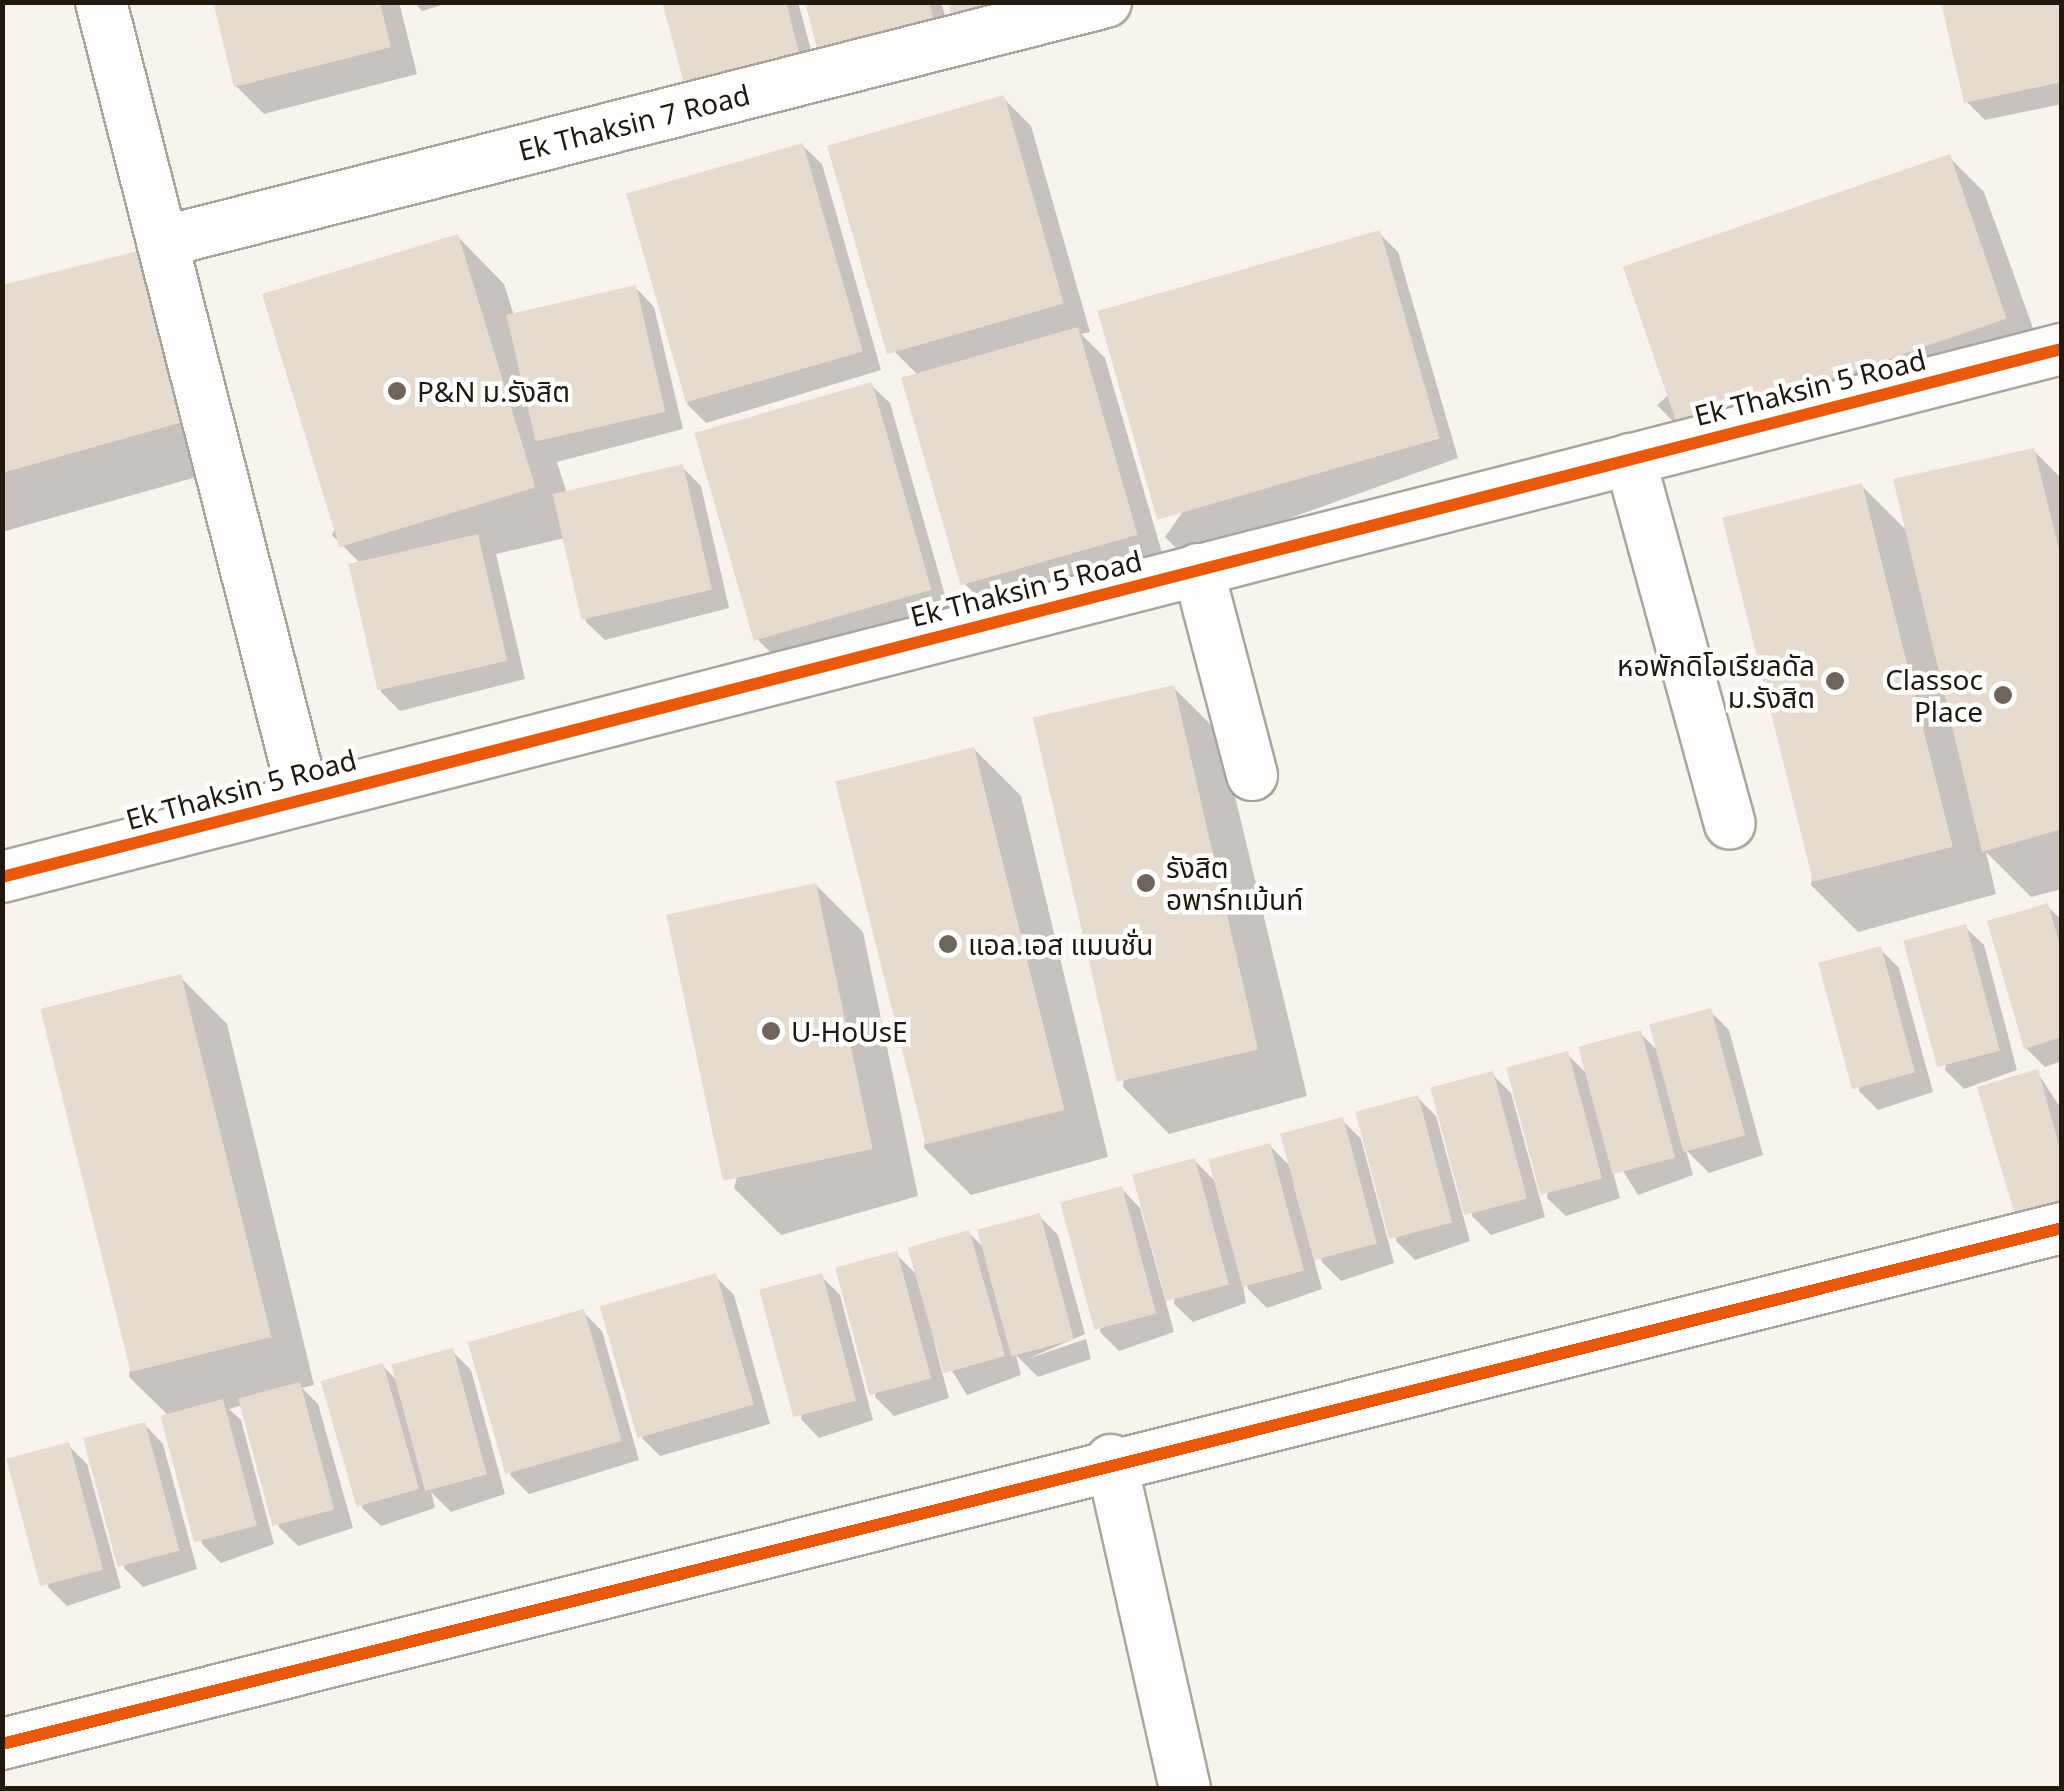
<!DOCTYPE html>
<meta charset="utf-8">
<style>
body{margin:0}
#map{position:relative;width:2064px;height:1791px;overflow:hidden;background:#f9f3ed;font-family:"Noto Sans","Noto Sans Thai",sans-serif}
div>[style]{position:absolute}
.shadow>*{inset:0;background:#0003}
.building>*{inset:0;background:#e5dbcf;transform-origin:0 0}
.roads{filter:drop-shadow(2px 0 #aba49d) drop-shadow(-2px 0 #aba49d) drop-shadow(0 2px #aba49d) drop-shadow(0 -2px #aba49d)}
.minor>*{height:50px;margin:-25px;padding:0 25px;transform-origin:25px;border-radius:25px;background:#fefdfc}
.cycleway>*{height:12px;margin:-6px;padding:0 6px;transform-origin:6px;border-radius:6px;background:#e8590c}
.dots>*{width:28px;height:28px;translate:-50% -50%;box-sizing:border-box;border:5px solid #fff;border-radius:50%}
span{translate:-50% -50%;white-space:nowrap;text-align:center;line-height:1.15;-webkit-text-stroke:9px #fff;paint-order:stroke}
.street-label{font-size:28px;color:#21180e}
.poi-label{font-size:28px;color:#21180e}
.left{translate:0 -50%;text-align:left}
.right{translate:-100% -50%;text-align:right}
.frame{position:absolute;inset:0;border:5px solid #21180e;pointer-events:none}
</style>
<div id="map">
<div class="shadow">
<div style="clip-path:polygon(215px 2px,399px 2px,417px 74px,264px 114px,236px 86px)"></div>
<div style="clip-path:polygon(414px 2px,452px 2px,422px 11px)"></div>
<div style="clip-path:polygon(665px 2px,798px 2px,818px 75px)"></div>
<div style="clip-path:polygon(808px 2px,941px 2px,952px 40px)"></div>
<div style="clip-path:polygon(2062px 2px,2062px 104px,1985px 120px,1966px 101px)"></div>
<div style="clip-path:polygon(1003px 98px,1031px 126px,1090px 332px,1081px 334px,1105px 358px,1165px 563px,992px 612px,965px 584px,917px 374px,887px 344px)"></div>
<div style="clip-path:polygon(803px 146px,822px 164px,881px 370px,706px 423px,687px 404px)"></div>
<div style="clip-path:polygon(1949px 157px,1984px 192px,2042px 353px,1692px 441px,1657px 405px)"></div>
<div style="clip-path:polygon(1379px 233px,1398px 252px,1458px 458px,1184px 556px,1165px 537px)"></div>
<div style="clip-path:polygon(458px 237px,504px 284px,515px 319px,636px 288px,654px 307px,683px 429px,557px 462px,568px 497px,682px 467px,701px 486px,729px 608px,605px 640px,586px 622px,565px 538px,496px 554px,525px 679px,400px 711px,381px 692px,364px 567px,332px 535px)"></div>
<div style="clip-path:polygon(150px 251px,239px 465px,2px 532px,2px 288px)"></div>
<div style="clip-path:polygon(871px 385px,890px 403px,949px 609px,776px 658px,757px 639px)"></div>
<div style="clip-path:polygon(2033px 450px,2062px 479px,2062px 889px,2031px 897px,1986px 852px,1996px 894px,1858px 932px,1811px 885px,1861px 485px,1909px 533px)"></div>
<div style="clip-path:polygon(1173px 687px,1220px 734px,1307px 1096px,1169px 1134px,1123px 1087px)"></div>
<div style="clip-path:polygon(974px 749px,1021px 796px,1108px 1157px,971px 1195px,924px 1148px)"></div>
<div style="clip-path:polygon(816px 885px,863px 932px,918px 1196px,781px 1235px,734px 1188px)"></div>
<div style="clip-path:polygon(2047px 906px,2062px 920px,2062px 1061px,2045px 1067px,2026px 1048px)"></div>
<div style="clip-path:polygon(1965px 927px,1984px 945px,2017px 1070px,1964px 1089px,1945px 1070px)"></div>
<div style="clip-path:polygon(1880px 949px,1899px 968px,1933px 1092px,1878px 1110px,1859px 1091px)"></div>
<div style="clip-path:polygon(180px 977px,227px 1024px,314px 1385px,302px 1388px,318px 1404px,353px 1528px,298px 1546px,279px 1527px,243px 1405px,229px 1409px,241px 1420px,274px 1544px,221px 1563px,202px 1544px,170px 1417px,129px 1377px)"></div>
<div style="clip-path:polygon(1710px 1011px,1729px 1030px,1763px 1155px,1709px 1173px,1686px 1150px,1693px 1175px,1638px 1195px,1605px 1142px,1620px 1198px,1566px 1216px,1547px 1198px,1567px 1054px,1590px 1077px,1640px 1033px,1660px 1053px)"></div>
<div style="clip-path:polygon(2037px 1072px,2062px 1110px,2062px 1224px,2017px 1214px)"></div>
<div style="clip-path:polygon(1492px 1074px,1511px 1093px,1545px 1217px,1491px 1235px,1472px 1216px)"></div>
<div style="clip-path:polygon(1418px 1098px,1436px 1116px,1470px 1241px,1415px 1260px,1396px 1241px)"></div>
<div style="clip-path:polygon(1342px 1120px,1361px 1139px,1394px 1263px,1341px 1281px,1322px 1262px,1293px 1183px,1322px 1289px,1267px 1308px,1248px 1289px,1237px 1250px,1246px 1303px,1193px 1322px,1174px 1304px,1194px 1160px,1218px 1184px,1270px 1146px,1295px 1171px)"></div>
<div style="clip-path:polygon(1122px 1189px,1140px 1208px,1174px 1332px,1119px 1351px,1100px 1332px)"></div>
<div style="clip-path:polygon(1039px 1216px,1058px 1235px,1085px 1334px,1027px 1359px,1086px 1339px,1091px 1359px,1038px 1377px,1016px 1355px,1021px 1375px,967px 1395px,934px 1342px,949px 1398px,894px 1416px,875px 1397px,896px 1254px,919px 1277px,969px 1233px,987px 1251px)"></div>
<div style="clip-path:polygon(715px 1276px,734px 1295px,770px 1424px,660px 1456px,642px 1438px)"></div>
<div style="clip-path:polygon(821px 1276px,840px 1295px,873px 1420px,819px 1438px,801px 1419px)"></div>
<div style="clip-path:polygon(583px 1312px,602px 1331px,639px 1460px,529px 1494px,510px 1475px)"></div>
<div style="clip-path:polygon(452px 1351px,471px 1370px,505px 1494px,451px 1512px,431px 1492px,435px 1508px,381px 1526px,362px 1508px,382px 1365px,399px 1383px)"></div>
<div style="clip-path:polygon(145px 1425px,163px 1444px,197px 1569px,143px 1587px,124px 1568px)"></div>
<div style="clip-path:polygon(68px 1445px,87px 1464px,121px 1588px,67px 1606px,48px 1587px)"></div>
</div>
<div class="building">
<div style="clip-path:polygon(213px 2px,380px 2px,391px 47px,234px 87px)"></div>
<div style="clip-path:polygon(662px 2px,786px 2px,800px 56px,685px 87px)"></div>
<div style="clip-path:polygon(805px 2px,929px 2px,934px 21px,818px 52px)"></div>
<div style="clip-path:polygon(948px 2px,1018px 2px,953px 21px)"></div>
<div style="clip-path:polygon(1941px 2px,2062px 2px,2062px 82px,1964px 103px)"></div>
<div style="left:1004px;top:95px;width:217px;height:184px;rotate:74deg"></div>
<div style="left:803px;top:143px;width:217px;height:184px;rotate:74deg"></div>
<div style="left:1950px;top:154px;width:174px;height:346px;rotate:71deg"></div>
<div style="left:1380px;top:230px;width:217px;height:294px;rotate:74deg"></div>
<div style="left:458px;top:234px;width:265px;height:205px;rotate:73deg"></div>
<div style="clip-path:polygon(150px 248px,194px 419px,2px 473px,2px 285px)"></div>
<div style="left:636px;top:285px;width:130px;height:133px;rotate:77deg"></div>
<div style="left:1078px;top:327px;width:216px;height:184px;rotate:74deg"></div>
<div style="left:872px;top:382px;width:216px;height:185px;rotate:74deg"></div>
<div style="clip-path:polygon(2034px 448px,2062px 561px,2062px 829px,1982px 852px,1893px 479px)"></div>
<div style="left:683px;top:464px;width:129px;height:134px;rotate:77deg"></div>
<div style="left:1862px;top:483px;width:375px;height:144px;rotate:76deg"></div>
<div style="left:478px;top:534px;width:130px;height:133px;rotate:77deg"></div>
<div style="left:1174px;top:685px;width:374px;height:145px;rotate:77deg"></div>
<div style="left:974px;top:747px;width:374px;height:143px;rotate:76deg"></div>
<div style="left:816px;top:883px;width:272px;height:153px;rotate:78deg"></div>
<div style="clip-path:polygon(2048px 903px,2062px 953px,2062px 1037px,2024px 1049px,1987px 921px)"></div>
<div style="left:1966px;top:924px;width:131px;height:65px;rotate:75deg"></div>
<div style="left:1881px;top:946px;width:131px;height:65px;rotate:75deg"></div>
<div style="left:181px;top:974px;width:374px;height:145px;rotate:76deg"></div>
<div style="left:1711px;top:1008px;width:132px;height:64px;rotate:75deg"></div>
<div style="left:1641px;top:1030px;width:132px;height:65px;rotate:75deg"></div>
<div style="left:1568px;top:1051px;width:132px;height:64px;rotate:75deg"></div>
<div style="clip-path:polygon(2038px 1069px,2062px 1156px,2062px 1199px,2015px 1215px,1977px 1087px)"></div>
<div style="left:1493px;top:1071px;width:132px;height:65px;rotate:75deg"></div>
<div style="left:1418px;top:1095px;width:132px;height:65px;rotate:75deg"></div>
<div style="left:1343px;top:1117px;width:131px;height:65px;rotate:75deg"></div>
<div style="left:1270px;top:1143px;width:132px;height:64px;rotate:75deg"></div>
<div style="left:1195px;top:1158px;width:131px;height:65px;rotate:75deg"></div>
<div style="left:1122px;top:1186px;width:132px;height:64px;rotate:75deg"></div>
<div style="left:1040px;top:1213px;width:131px;height:65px;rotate:75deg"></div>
<div style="left:969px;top:1230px;width:131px;height:64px;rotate:74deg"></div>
<div style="left:897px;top:1251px;width:132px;height:64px;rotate:75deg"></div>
<div style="left:716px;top:1273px;width:137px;height:121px;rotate:74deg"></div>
<div style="left:822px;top:1273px;width:132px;height:65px;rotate:75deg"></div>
<div style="left:584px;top:1309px;width:137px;height:121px;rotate:74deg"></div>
<div style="left:453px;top:1348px;width:131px;height:64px;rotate:75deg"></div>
<div style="left:383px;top:1363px;width:131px;height:65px;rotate:74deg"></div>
<div style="left:300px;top:1382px;width:132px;height:64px;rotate:75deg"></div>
<div style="left:223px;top:1399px;width:131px;height:65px;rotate:75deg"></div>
<div style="left:145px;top:1422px;width:133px;height:64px;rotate:75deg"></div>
<div style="left:69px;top:1442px;width:132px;height:65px;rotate:75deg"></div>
</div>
<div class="roads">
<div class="minor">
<div style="left:101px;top:2px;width:821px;rotate:75.69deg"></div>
<div style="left:162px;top:242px;width:974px;rotate:-14.26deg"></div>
<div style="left:1630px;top:459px;width:378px;rotate:74.7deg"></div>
<div style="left:1198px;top:569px;width:213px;rotate:75.3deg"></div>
<div style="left:2px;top:877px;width:2127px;rotate:-14.38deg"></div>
<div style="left:1111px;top:1460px;width:336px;rotate:77.3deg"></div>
<div style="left:2px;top:1744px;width:2124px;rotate:-14.06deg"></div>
</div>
</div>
<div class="cycleway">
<div style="left:2px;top:877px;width:2127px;rotate:-14.38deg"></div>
<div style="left:2px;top:1744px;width:2124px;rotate:-14.06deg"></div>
</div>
<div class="dots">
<div style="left:397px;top:391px;background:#6d655c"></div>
<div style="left:1835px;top:681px;background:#6d655c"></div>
<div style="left:2003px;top:695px;background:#6d655c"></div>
<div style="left:1146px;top:883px;background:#6d655c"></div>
<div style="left:948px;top:944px;background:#6d655c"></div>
<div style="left:771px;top:1031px;background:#6d655c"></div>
</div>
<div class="street-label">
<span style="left:634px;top:122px;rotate:-14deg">Ek Thaksin 7 Road</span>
<span style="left:1810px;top:387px;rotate:-14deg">Ek Thaksin 5 Road</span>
<span style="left:1026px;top:588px;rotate:-14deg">Ek Thaksin 5 Road</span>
<span style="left:241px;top:789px;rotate:-15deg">Ek Thaksin 5 Road</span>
</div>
<div class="poi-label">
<span class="left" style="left:417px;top:391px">P&amp;N ม.รังสิต</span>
<span class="right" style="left:1815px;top:681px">หอพักดิโอเรียลดัล<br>ม.รังสิต</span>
<span class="right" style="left:1983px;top:695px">Classoc<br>Place</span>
<span class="left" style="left:1166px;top:883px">รังสิต<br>อพาร์ทเม้นท์</span>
<span class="left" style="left:968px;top:944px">แอล.เอส แมนชั่น</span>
<span class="left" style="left:791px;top:1031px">U-HoUsE</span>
</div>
<div class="frame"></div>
</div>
